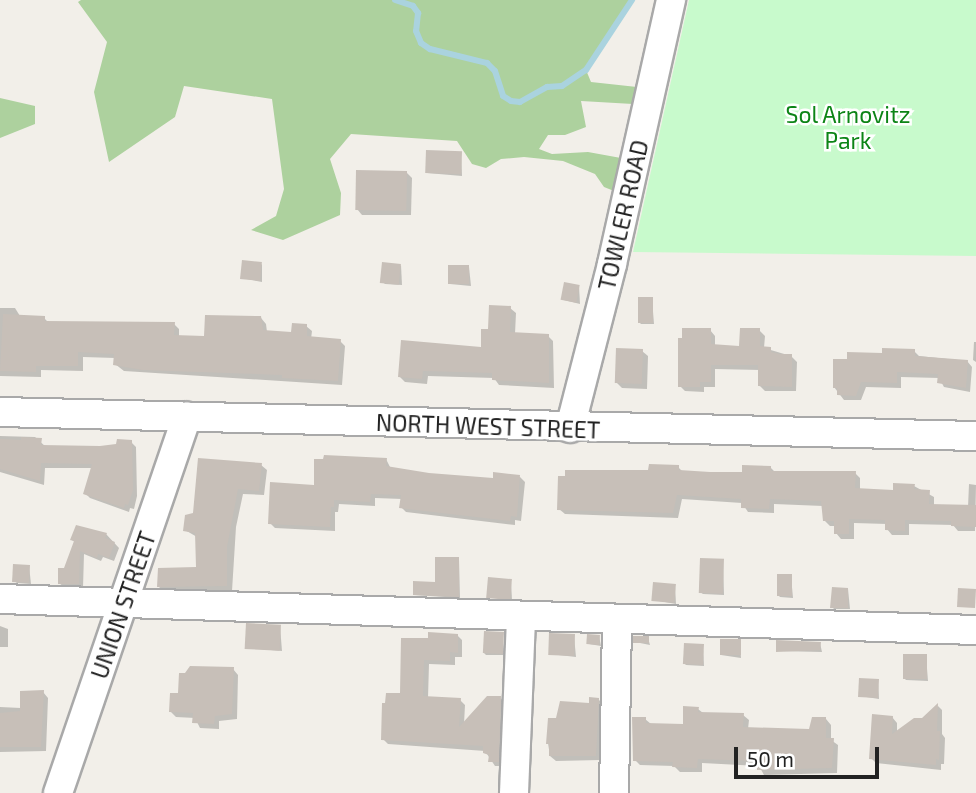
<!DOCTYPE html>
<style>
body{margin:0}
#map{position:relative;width:976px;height:793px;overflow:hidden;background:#f2efe9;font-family:"Exo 2",sans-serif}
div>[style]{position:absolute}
.forest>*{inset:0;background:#add19e}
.park>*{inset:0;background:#c8facc}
.shadow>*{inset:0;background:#0003}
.stream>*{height:6px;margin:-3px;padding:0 3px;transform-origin:3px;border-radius:3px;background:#aad3df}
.building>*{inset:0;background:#c7bfb8;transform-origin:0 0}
.roads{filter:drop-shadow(2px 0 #a9a9a9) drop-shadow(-2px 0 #a9a9a9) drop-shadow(0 2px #a9a9a9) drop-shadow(0 -2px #a9a9a9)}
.minor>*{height:28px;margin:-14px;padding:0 14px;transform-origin:14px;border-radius:14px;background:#fff}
span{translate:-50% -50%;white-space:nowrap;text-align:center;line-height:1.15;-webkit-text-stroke:5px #fff;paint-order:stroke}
.park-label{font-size:23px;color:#0c8416}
.street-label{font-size:23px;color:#222}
.scale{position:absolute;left:734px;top:747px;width:145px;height:32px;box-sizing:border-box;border:4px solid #222;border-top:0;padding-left:9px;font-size:21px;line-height:24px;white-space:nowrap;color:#222;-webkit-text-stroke:5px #fff;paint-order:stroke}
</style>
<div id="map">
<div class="forest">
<div style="clip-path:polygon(81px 0,632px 0,586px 70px,591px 82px,637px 87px,633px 104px,581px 101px,586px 127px,565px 135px,548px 135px,539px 149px,552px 154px,588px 152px,621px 158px,614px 191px,604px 187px,595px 174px,563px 161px,524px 157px,501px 159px,486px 168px,472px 164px,457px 141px,351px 134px,330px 159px,341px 193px,340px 215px,283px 240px,251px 230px,276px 216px,284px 189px,272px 99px,184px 86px,175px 117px,109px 162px,94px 92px,107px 42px,78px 2px)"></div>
<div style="clip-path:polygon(0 98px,35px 106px,35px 124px,0 138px)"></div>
</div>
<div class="park">
<div style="clip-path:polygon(689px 0,976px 0,976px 256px,633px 252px)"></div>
</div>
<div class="shadow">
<div style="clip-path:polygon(461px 153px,462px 176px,427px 173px)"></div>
<div style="clip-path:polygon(406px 172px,412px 178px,411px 215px,362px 215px,357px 209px)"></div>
<div style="clip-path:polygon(262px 264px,262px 282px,242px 278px)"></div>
<div style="clip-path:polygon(401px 265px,402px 285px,385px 284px,383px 282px)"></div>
<div style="clip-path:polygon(469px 267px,471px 286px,450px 284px)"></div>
<div style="clip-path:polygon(579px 286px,580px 304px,564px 300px)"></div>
<div style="clip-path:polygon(652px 299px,654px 324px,641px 324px,639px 322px)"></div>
<div style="clip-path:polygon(0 308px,15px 308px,20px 316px,44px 318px,49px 323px,174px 324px,179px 329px,179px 337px,205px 338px,261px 318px,266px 324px,267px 332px,293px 334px,306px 326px,312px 331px,311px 339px,340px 341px,345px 346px,342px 385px,124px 371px,115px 364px,115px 358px,83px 357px,83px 371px,41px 370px,41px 377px,0 376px)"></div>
<div style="clip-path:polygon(510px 308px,516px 313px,515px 334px,548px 336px,553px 341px,554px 388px,499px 385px,494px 378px,428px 376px,427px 384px,405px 382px,400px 377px,482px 349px,490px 331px)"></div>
<div style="clip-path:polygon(710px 330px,715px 336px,715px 346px,741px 347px,759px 330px,765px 336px,764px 348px,791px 356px,797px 362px,796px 391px,765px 391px,759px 385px,760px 370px,715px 369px,715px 387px,704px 387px,704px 392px,685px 391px,680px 386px)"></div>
<div style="clip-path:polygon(974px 342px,976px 342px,976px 362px,973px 360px)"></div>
<div style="clip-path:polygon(642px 351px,648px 356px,647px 389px,622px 388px,617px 383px)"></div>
<div style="clip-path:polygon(914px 351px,919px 356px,967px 361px,972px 367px,970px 392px,944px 387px,939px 378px,901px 377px,901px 388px,866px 387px,861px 400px,844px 400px,834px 387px,883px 355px)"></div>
<div style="clip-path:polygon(0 436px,35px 437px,46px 447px,100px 448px,131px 442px,136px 447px,137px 496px,134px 509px,130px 508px,129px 512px,90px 498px,85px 493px,92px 468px,45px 468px,44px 485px,0 472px)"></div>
<div style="clip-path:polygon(386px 459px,391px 469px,429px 474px,494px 480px,520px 477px,525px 482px,521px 521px,515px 520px,515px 525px,406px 512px,401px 507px,402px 499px,375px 498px,375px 506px,339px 504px,338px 512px,335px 512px,335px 531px,275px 528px,270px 523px,316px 486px)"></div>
<div style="clip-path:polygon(261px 465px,267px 470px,264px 495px,243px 494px,236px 527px,232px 591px,164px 592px,159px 587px,198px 568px,197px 537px,185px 530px)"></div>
<div style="clip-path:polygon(678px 467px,683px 472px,744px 474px,770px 467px,775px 472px,855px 473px,860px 478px,860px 490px,895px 491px,914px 486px,934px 497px,934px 506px,968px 507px,969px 484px,976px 485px,975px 531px,958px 531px,953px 525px,909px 524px,909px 535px,892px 535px,887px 529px,887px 524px,854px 523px,854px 539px,841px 539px,836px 533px,836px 526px,830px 526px,824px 520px,823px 506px,774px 504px,774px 513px,748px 512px,742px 503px,682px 499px,678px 518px,565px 514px,559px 509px,650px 472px)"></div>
<div style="clip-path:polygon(106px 534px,119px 548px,114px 561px,103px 557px,101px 561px,84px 554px,83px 588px,64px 587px,59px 583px,76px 543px,72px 540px)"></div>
<div style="clip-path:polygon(459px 559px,460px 598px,415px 595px,436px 584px)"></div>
<div style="clip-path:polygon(723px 561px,724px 595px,703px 594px,700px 592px)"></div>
<div style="clip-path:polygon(29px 566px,31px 584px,17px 583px,14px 581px)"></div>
<div style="clip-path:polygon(791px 576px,793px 598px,780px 597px,778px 595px)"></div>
<div style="clip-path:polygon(511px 581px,512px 600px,489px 597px)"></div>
<div style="clip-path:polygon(675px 586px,676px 604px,654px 600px)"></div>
<div style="clip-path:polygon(848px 589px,850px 609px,834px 609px,832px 607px)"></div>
<div style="clip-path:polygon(0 626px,8px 629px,8px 647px,0 647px)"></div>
<div style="clip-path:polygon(280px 626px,282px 651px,247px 648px)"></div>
<div style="clip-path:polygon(503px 633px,504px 655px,486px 655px,484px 653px)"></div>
<div style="clip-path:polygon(457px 635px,462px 640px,462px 657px,455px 657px,455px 665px,429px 664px,428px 698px,460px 700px,465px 705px,464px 724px,500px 698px,506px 703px,503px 766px,495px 766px,485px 751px,388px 744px,383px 739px,429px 640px)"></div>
<div style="clip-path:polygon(574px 636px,576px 657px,550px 654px)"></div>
<div style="clip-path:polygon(599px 636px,601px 646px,589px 644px)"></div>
<div style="clip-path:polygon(648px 638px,650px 645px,635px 642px)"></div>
<div style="clip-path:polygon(740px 641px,741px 658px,721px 655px)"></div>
<div style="clip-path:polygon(820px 643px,822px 652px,778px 651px)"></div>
<div style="clip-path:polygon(703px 646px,704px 666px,686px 665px,684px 663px)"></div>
<div style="clip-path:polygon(926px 656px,928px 681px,906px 680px,904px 678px)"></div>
<div style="clip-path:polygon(233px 669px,238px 675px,237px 719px,219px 721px,219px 729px,200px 728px,195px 718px,176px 717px,171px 712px)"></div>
<div style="clip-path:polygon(878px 680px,879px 699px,860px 696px)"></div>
<div style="clip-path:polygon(43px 692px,48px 698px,46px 751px,0 752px,0 707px,21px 708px)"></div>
<div style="clip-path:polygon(598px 699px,604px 705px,600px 760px,556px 761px,550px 756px,548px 743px,557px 720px)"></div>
<div style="clip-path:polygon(938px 706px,942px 710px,942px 734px,945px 738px,944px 764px,941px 764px,941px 770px,876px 763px,871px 758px,892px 717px,897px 723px,897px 733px,922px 720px)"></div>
<div style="clip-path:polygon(698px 709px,703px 713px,743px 715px,749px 720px,748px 729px,810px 731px,826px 719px,831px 725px,831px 740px,838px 745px,837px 773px,764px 775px,759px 766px,702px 763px,702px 772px,680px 772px,674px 766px,640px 765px,635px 760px,645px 719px,651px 724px,684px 726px)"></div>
</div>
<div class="stream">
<div style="left:395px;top:0;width:19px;rotate:18deg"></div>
<div style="left:413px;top:6px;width:9px;rotate:54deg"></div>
<div style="left:418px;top:13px;width:18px;rotate:96deg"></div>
<div style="left:416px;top:31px;width:13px;rotate:67deg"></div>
<div style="left:421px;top:43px;width:11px;rotate:34deg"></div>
<div style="left:430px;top:49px;width:59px;rotate:13.8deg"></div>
<div style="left:487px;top:63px;width:11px;rotate:45deg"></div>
<div style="left:495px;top:71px;width:26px;rotate:72deg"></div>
<div style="left:503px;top:96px;width:9px;rotate:32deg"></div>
<div style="left:511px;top:101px;width:9px;rotate:6deg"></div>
<div style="left:520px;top:102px;width:31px;rotate:-29deg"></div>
<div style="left:547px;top:87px;width:15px;rotate:-4deg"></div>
<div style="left:562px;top:86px;width:29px;rotate:-34deg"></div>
<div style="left:586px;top:70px;width:84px;rotate:-56.7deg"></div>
</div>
<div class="building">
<div style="left:426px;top:150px;width:36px;height:23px;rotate:2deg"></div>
<div style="left:356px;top:170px;width:51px;height:40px;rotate:1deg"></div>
<div style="left:242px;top:260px;width:20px;height:19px;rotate:6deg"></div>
<div style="left:382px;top:262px;width:19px;height:21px;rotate:6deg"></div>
<div style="left:448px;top:265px;width:21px;height:19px"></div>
<div style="left:564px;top:282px;width:16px;height:18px;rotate:11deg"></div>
<div style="left:638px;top:297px;width:15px;height:26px"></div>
<div style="clip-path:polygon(489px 305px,511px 306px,510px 332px,549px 334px,549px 383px,492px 380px,492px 373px,423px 371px,422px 379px,398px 377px,401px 340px,481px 347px,481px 329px,488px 329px)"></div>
<div style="clip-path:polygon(3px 314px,45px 316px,45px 321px,175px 322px,174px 335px,204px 336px,205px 315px,261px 316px,263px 330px,291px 332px,292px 323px,307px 324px,307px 336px,341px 339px,338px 381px,282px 378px,282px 375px,143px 370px,113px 365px,114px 354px,78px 352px,78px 366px,36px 366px,36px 372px,0 371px)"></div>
<div style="clip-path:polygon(682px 328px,711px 328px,711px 344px,739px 346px,740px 328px,760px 328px,760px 346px,771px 347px,771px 352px,780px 354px,792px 354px,792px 387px,758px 386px,758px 365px,711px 365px,711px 382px,700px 382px,700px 387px,678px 387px,678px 338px,682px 338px)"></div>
<div style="left:616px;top:348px;width:27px;height:35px;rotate:2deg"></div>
<div style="clip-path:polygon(882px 348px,915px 349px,915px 356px,968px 360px,966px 388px,937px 383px,938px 374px,897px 372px,897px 383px,861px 382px,856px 396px,837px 395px,837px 388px,833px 388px,833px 359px,847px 359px,847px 352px,882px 353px)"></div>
<div style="clip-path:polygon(21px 437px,42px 438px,41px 445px,100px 446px,116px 444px,117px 439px,132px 440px,133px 490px,128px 505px,125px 504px,124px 508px,83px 494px,92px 464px,41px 463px,40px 481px,0 469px,0 439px,21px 440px)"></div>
<div style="clip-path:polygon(324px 455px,387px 458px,386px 466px,429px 473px,493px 478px,493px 472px,520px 475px,517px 517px,511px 516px,510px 521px,399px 508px,401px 495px,371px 494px,370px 502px,334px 500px,334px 507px,331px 507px,330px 527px,268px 524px,270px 482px,314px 485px,314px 459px,323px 459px)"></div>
<div style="clip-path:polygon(198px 458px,262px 463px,259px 491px,238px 489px,227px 547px,227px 586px,157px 587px,158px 568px,196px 567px,195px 533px,183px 531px,185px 515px,193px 513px)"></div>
<div style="clip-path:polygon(649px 464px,679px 465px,679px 470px,710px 472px,742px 472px,742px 465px,771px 466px,771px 471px,856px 471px,855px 488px,893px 490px,893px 483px,915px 484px,914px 489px,930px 490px,929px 504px,976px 505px,976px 527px,951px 526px,951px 521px,905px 520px,905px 531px,885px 530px,885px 520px,849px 519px,849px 534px,834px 534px,834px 521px,823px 521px,821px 501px,770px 499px,769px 509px,741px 508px,741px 499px,677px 495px,673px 513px,557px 510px,558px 476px,565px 476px,565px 470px,648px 470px)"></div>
<div style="clip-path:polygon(76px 525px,107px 533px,105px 538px,115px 542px,109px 558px,98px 554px,97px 558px,80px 551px,79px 584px,58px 584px,58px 568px,64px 568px,74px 541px,70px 540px)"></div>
<div style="clip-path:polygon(435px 557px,459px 557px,459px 597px,413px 595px,413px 581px,435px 582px)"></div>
<div style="left:700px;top:558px;width:24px;height:35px;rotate:2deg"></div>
<div style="left:13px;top:564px;width:17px;height:18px;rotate:3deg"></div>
<div style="left:777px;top:574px;width:15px;height:22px"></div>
<div style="left:488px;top:577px;width:24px;height:21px;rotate:5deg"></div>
<div style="left:653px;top:582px;width:23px;height:19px;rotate:5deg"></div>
<div style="clip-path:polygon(832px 587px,848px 588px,848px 608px,830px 608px)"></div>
<div style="left:958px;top:588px;width:18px;height:19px;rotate:3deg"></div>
<div style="left:246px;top:623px;width:35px;height:26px;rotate:3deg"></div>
<div style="left:484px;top:631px;width:20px;height:22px;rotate:3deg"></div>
<div style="clip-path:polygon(428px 632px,458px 634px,458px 653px,450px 652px,450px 661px,424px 660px,423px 696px,461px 698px,459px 727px,487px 696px,501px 696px,499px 762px,488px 762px,489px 755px,483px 753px,483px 746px,381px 740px,382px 703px,385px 703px,386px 693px,400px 693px,401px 638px,428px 638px)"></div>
<div style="left:549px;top:633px;width:26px;height:22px;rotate:2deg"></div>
<div style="left:587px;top:634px;width:13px;height:10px;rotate:4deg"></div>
<div style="left:633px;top:636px;width:16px;height:7px"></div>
<div style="left:720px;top:639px;width:21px;height:16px"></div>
<div style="clip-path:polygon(776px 640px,821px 642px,820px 650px,776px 652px)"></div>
<div style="left:684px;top:643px;width:20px;height:21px;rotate:3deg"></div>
<div style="left:903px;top:654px;width:24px;height:25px"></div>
<div style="clip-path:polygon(190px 666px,234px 667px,232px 714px,215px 716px,214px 724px,192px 723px,193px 713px,169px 712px,170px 693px,178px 693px,179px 673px,185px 673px)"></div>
<div style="left:859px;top:678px;width:20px;height:19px;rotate:3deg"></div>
<div style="clip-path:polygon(44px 690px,41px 747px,0 747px,0 713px,20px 711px,20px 691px)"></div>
<div style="clip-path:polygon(589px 697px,599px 698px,596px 756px,549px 756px,549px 744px,546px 744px,548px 718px,556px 718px,560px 701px,589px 703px)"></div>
<div style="clip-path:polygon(938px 703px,937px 731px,940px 731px,939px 760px,936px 759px,936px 765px,869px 759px,872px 714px,893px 716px,892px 734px,914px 718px,922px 718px)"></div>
<div style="clip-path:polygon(683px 706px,699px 707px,698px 712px,744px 713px,743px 727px,809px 729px,812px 717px,826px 717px,826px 738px,834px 738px,832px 768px,757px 770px,757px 761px,698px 759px,697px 768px,672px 767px,673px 762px,633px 761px,632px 717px,646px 717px,646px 723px,683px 724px)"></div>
</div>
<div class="roads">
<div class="minor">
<div style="left:0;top:412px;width:976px;rotate:1.41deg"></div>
<div style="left:570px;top:428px;width:169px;rotate:-75.6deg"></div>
<div style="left:612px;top:264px;width:271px;rotate:-77.4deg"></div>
<div style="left:0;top:599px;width:976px;rotate:1.82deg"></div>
<div style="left:58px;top:793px;width:398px;rotate:-71.1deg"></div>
<div style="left:514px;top:793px;width:177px;rotate:-87.7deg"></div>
<div style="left:614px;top:793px;width:173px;rotate:-89deg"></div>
</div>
</div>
<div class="park-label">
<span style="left:848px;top:127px">Sol Arnovitz<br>Park</span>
</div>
<div class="street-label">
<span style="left:623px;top:215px;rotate:-77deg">TOWLER ROAD</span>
<span style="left:488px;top:426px;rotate:2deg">NORTH WEST STREET</span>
<span style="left:123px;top:605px;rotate:-71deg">UNION STREET</span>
</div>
<div class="scale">50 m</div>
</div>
